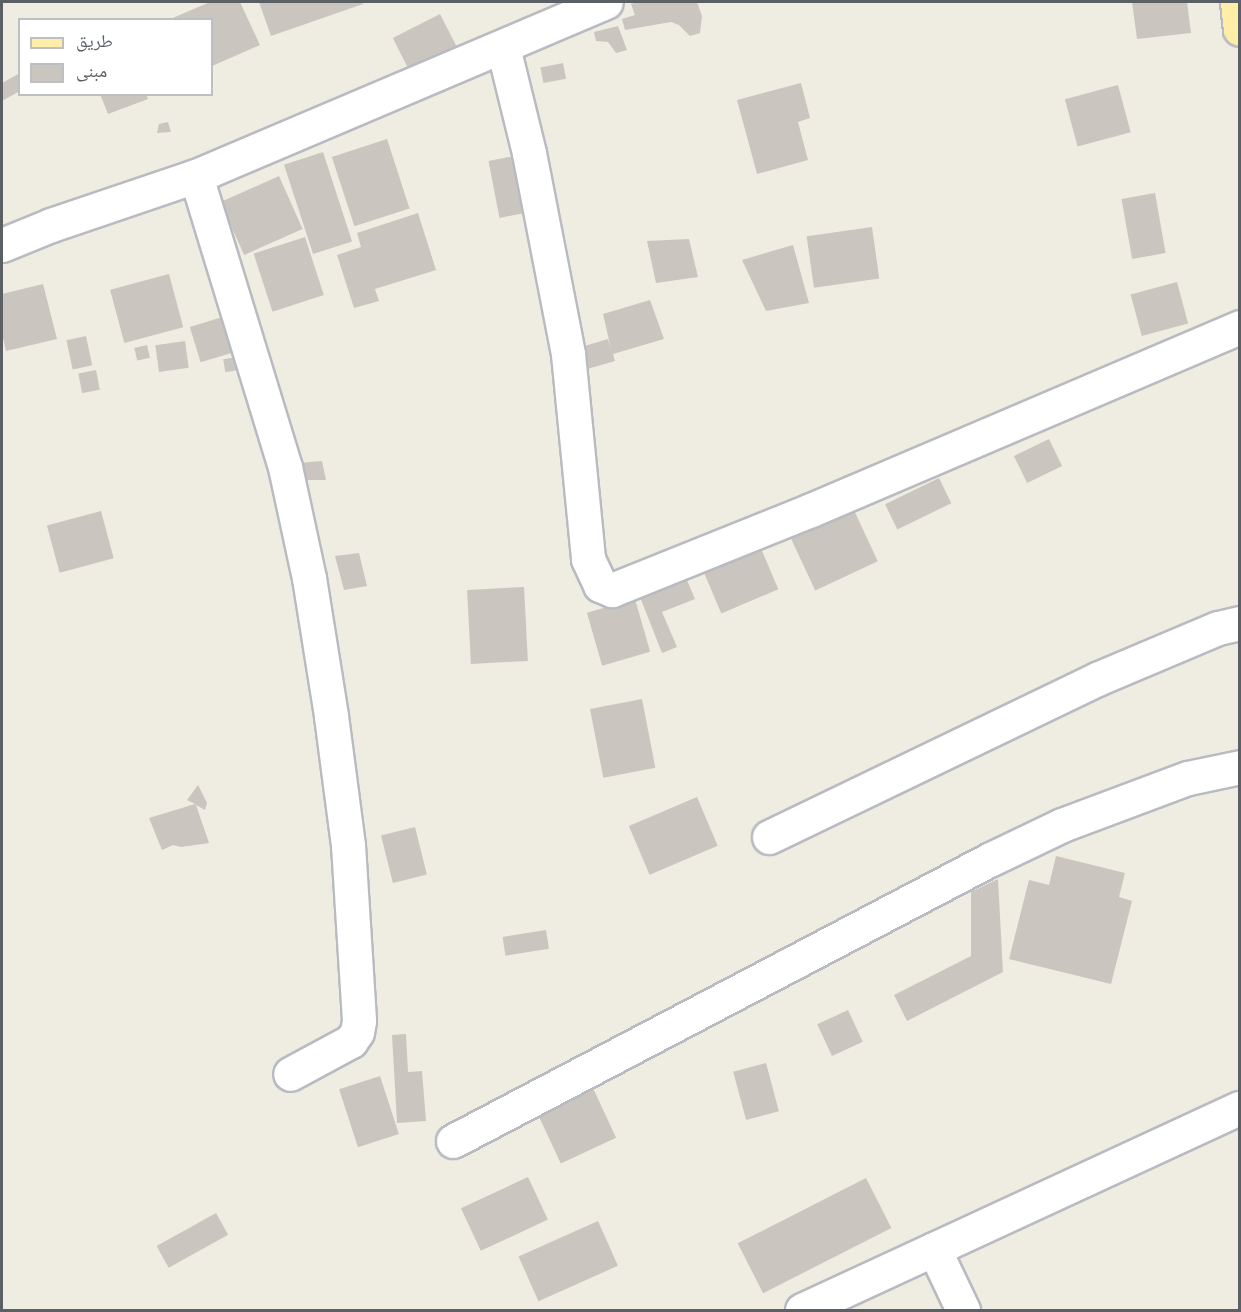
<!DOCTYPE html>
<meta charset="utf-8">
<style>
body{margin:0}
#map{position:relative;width:1241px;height:1312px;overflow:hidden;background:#efece2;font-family:"Archivo Narrow","Noto Naskh Arabic",sans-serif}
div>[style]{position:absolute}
.building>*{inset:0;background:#cac6bf;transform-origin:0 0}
.roads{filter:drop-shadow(2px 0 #b8bbc0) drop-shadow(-2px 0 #b8bbc0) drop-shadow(0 2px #b8bbc0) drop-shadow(0 -2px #b8bbc0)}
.minor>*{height:33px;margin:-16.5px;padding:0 16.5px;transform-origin:16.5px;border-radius:16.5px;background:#fff}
.major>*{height:33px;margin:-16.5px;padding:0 16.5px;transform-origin:16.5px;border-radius:16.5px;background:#ffeea8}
span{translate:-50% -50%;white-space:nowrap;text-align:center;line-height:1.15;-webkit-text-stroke:4.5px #fff;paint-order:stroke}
.frame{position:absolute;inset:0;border:3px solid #5b6065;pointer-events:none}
.legend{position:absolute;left:18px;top:18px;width:195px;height:78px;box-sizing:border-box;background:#fff;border:2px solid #bdbfc1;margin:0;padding:8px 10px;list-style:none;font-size:18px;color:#5b6065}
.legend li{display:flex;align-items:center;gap:12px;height:30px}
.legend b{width:30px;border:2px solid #bdbfc1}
</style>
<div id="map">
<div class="building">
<div style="clip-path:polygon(210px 2px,240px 2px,260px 45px,212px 66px,212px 20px,168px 20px)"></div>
<div style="clip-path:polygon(259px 2px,362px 2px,363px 4px,271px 36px)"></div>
<div style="clip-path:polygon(638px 2px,697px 2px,702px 16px,700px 33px,690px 36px,679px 25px,671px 22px,625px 30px,622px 19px,635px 15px,631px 4px)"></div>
<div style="clip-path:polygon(1132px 2px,1187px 2px,1191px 33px,1137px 39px)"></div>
<div style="left:440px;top:14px;width:38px;height:53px;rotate:63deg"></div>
<div style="clip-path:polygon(618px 26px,627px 50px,616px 53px,608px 42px,596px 41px,594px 32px)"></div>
<div style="left:563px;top:63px;width:16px;height:23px;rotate:79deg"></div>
<div style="clip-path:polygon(20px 73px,20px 91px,2px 101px,2px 83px)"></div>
<div style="clip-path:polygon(801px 83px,810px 118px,798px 122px,808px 160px,757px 174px,737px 100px)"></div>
<div style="left:1118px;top:85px;width:49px;height:55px;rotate:75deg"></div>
<div style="clip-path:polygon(100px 94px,146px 94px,148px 99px,108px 114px)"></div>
<div style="clip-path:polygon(168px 122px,171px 132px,157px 133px,159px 124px)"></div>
<div style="left:387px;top:139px;width:73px;height:58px;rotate:72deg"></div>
<div style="left:323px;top:152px;width:94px;height:41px;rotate:72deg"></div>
<div style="left:514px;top:156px;width:58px;height:26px;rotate:79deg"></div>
<div style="left:279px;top:176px;width:58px;height:64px;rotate:66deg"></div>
<div style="left:1155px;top:193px;width:61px;height:34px;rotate:80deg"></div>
<div style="clip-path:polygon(418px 213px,436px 270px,375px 289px,379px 301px,354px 308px,337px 255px,361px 247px,357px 233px)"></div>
<div style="left:872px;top:227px;width:52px;height:66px;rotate:82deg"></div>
<div style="left:305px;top:237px;width:61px;height:54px;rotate:72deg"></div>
<div style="clip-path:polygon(689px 239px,698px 277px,656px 283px,647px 241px)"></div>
<div style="clip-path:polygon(793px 245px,809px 303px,766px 311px,742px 260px)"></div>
<div style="left:169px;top:274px;width:55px;height:61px;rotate:75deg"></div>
<div style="left:1177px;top:282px;width:43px;height:48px;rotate:75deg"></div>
<div style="clip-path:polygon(43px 284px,57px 339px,6px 351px,2px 333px,2px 294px)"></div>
<div style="clip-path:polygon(650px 300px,664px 339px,613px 354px,615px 361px,584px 370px,578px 348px,608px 339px,611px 349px,603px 314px)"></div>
<div style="left:229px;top:315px;width:37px;height:41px;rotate:73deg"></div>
<div style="left:86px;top:336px;width:30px;height:20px;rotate:78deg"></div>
<div style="left:185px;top:341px;width:27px;height:30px;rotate:82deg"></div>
<div style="left:147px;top:345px;width:13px;height:13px;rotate:77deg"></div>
<div style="left:244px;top:356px;width:13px;height:21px;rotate:81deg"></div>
<div style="left:96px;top:370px;width:20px;height:18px;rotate:79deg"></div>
<div style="left:1049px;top:439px;width:30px;height:39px;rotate:64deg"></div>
<div style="clip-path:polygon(322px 461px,326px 480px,303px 480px,298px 463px)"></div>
<div style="left:939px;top:478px;width:28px;height:60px;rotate:64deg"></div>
<div style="left:852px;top:506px;width:61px;height:69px;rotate:65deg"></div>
<div style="left:101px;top:511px;width:49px;height:56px;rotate:75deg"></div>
<div style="left:760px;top:546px;width:47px;height:62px;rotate:67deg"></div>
<div style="clip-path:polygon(359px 553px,367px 586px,344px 590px,335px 556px)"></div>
<div style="clip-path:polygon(686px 578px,695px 599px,662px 612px,677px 647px,662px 653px,640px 597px)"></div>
<div style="left:524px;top:587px;width:74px;height:57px;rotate:87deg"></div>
<div style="left:635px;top:599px;width:55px;height:50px;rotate:74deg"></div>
<div style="left:642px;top:699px;width:70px;height:53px;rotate:79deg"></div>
<div style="clip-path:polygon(198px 785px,207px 803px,205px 810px,196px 805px,209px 843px,181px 847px,173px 845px,162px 850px,149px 818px,195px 804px,187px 800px)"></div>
<div style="left:697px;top:797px;width:53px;height:74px;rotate:67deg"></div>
<div style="left:415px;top:827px;width:49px;height:35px;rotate:76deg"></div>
<div style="clip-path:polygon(1056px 856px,1125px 873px,1119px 897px,1132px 901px,1111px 984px,1009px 959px,1029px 880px,1049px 885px)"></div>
<div style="clip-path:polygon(998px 879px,1003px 972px,907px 1021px,894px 995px,971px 956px,971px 892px)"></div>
<div style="left:546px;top:930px;width:19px;height:44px;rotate:81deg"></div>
<div style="left:848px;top:1010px;width:35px;height:34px;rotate:65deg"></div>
<div style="clip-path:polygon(406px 1034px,408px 1072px,422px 1071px,426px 1121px,397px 1123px,392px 1035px)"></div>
<div style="left:766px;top:1063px;width:50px;height:34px;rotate:75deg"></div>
<div style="left:380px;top:1076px;width:61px;height:43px;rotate:72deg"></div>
<div style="left:592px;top:1086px;width:57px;height:61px;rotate:65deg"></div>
<div style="left:528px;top:1177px;width:47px;height:74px;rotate:65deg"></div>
<div style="left:866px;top:1178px;width:56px;height:144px;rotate:63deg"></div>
<div style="left:216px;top:1213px;width:25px;height:68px;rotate:61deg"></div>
<div style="left:598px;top:1221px;width:49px;height:87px;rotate:66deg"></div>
</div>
<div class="roads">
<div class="minor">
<div style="left:503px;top:47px;width:109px;rotate:76.2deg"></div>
<div style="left:529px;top:153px;width:205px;rotate:79deg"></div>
<div style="left:568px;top:354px;width:206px;rotate:84.4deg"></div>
<div style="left:588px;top:559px;width:29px;rotate:65deg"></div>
<div style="left:600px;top:585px;width:13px;rotate:23deg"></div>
<div style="left:612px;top:590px;width:214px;rotate:-21.9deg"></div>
<div style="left:811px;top:510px;width:466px;rotate:-23.1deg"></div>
<div style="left:196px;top:176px;width:304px;rotate:73deg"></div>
<div style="left:285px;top:467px;width:114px;rotate:77.8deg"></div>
<div style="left:309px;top:578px;width:140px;rotate:80.9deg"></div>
<div style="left:331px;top:716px;width:130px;rotate:82.5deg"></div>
<div style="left:348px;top:845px;width:176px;rotate:86.4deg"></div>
<div style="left:359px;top:1021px;width:11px;rotate:100deg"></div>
<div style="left:357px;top:1032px;width:11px;rotate:124deg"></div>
<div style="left:351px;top:1041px;width:69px;rotate:151.6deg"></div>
<div style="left:2px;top:245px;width:53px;rotate:-22.2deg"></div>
<div style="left:51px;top:225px;width:153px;rotate:-18.7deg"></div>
<div style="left:196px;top:176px;width:445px;rotate:-23deg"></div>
<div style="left:769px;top:837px;width:364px;rotate:-25.7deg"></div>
<div style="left:1097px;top:679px;width:131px;rotate:-22.9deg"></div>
<div style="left:1218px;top:628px;width:23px;rotate:-13deg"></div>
<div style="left:453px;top:1141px;width:605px;rotate:-27.67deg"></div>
<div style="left:989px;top:860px;width:81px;rotate:-25.6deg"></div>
<div style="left:1062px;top:825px;width:134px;rotate:-20.5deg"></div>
<div style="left:1188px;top:778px;width:53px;rotate:-11.9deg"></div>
<div style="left:934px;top:1249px;width:68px;rotate:64.6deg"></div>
<div style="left:802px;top:1310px;width:482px;rotate:-24.8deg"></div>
</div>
<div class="major">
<div style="left:1237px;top:2px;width:27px;rotate:84deg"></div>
</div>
</div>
<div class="frame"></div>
<ul class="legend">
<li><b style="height:8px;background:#ffeea8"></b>طريق</li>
<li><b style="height:16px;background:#cac6bf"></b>مبنى</li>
</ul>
</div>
